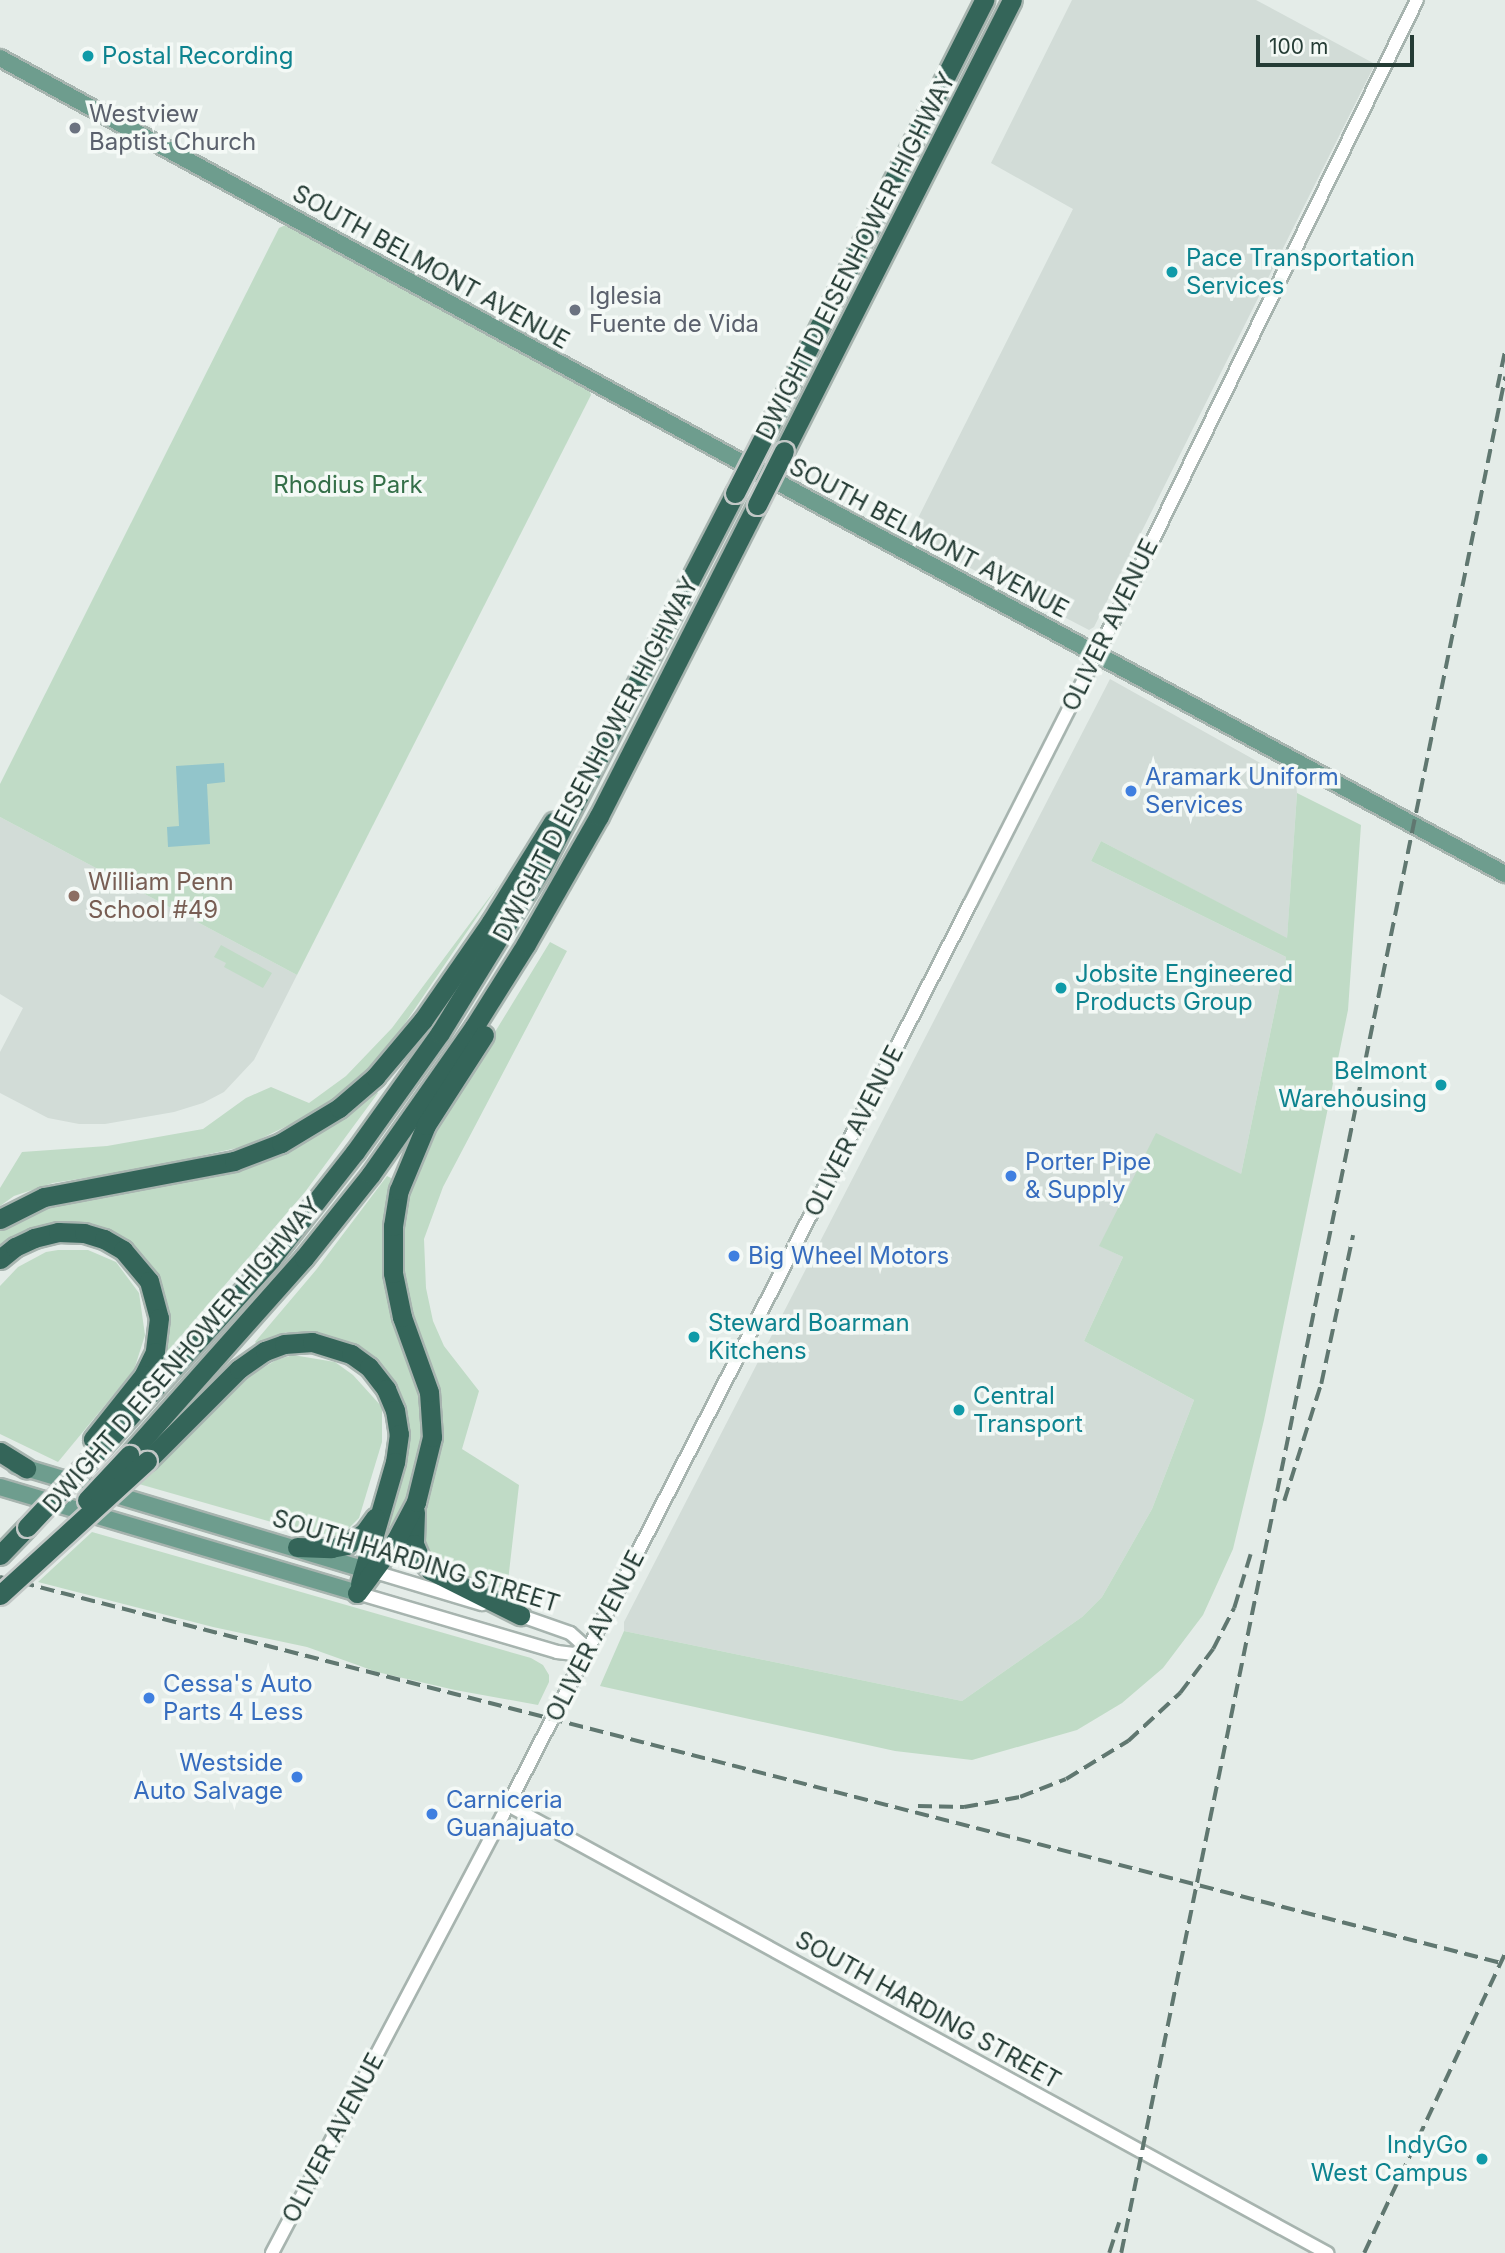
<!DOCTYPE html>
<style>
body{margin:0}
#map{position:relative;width:1505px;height:2253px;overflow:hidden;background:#e4ece8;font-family:Inter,sans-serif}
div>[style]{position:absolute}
.built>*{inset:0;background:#d2dcd7}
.green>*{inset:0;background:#c0dbc6}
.water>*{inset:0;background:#92c5cb}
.roads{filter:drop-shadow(2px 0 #a7b4af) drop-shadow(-2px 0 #a7b4af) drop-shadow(0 2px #a7b4af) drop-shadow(0 -2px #a7b4af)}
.minor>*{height:12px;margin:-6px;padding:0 6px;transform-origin:6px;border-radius:6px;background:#fff}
.major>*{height:16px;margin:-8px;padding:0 8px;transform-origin:8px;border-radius:8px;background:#6e9d8e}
.highway>*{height:19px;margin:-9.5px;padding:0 9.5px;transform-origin:9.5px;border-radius:9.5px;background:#346559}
.rail>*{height:3.5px;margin-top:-1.75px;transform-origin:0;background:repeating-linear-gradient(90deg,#607770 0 14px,transparent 0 21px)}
.bridges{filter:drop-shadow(2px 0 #c2c8c6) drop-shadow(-2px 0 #c2c8c6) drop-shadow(0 2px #c2c8c6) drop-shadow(0 -2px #c2c8c6)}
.highway-bridge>*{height:19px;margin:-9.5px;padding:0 9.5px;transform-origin:9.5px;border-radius:9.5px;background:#346559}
.dots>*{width:19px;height:19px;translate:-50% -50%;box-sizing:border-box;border:4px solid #f4f9f6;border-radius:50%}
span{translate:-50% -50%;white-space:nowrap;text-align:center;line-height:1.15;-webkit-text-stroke:7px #f4f9f6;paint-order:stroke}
.culture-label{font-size:24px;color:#0d838f}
.left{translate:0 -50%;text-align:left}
.right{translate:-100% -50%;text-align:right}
.worship-label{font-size:24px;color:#5b616d}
.street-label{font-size:24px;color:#253c35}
.park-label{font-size:24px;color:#346f48}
.shop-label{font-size:24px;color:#366cbe}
.education-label{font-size:24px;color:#785e54}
.scale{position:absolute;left:1256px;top:35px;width:158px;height:32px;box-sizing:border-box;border:4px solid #253c35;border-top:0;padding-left:9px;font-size:21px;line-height:24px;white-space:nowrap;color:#253c35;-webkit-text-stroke:5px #f4f9f6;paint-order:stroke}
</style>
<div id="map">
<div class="built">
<div style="clip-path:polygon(1072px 0,1256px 0,1375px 64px,1094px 627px,1089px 630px,909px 536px,1073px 209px,991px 163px)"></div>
<div style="clip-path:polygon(1110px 679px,1296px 783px,1297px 793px,1287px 939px,1101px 841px,1091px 861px,1286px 957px,1241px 1174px,1100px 1246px,1123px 1257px,1084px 1341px,1194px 1400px,1152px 1509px,1102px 1597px,1082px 1617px,962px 1701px,624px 1631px,624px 1622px)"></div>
<div style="clip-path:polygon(0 817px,297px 975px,254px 1060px,224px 1092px,203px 1103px,174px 1112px,105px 1124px,79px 1124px,48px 1118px,0 1093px,0 1052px,23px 1008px,0 994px)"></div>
</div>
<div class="green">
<div style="clip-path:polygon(290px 223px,588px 385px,591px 395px,297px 975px,0 817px,0 784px,279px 228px)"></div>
<div style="clip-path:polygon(1297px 793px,1361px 825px,1348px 1010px,1264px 1420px,1233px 1549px,1203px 1615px,1163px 1668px,1122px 1703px,1077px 1730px,972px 1760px,895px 1751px,600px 1686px,624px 1631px,962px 1701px,1082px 1617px,1102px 1597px,1152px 1509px,1194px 1400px,1084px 1341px,1123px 1257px,1099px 1246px,1156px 1133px,1241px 1174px,1286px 957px,1091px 861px,1101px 841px,1287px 938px)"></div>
<div style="clip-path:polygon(500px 883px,389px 1047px,332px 1104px,246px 1146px,136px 1170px,53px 1183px,14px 1196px,0 1206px,0 1188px,22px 1152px,107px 1146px,203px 1129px,246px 1098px,271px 1087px,309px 1103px,346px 1076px,392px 1028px)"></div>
<div style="clip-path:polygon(550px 942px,567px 951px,443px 1187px,424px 1239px,426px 1288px,433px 1321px,444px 1346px,479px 1391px,462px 1449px,519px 1485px,507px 1590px,440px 1568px,422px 1547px,422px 1525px,441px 1450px,441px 1405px,413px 1318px,401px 1265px,401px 1224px,413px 1176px,429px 1140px)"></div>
<div style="clip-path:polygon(221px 945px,272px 973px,263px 988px,224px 967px,226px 963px,214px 957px)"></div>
<div style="clip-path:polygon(373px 1089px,378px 1093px,305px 1192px,162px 1358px,168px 1314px,160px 1281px,139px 1251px,113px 1234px,20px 1234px,0 1247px,0 1229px,20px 1213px,40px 1205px,273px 1155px,307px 1139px,344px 1115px)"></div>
<div style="clip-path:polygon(387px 1176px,393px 1179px,384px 1237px,425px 1411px,422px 1448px,412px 1490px,387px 1546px,381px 1540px,407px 1453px,407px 1427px,402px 1401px,390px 1379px,319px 1335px,286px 1332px,259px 1346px,255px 1342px,316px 1270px)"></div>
<div style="clip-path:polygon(58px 1250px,88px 1250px,116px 1262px,139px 1293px,145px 1335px,134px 1370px,58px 1462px,0 1434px,0 1286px,18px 1267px,46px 1252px)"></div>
<div style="clip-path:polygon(293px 1355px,335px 1362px,353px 1375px,382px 1407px,382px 1442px,359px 1518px,345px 1532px,336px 1536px,296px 1529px,139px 1484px,250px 1376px,276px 1360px)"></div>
<div style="clip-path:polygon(92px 1532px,531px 1658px,543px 1665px,549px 1675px,549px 1682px,538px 1705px,455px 1690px,377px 1672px,307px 1647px,213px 1627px,38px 1582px)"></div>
</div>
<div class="water">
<div style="clip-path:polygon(224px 763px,225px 782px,207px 784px,210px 844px,168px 847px,167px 827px,179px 826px,176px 766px)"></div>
</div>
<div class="roads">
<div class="minor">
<div style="left:375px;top:1572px;width:112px;rotate:16.7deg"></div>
<div style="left:357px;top:1593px;width:209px;rotate:16.4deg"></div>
<div style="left:557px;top:1652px;width:17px;rotate:7deg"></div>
<div style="left:574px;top:1654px;width:15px;rotate:-20deg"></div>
<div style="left:588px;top:1649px;width:24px;rotate:-138deg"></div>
<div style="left:570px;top:1633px;width:60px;rotate:-160.7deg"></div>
<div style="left:508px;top:1805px;width:934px;rotate:28.68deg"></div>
<div style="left:272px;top:2253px;width:495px;rotate:-62.2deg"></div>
<div style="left:503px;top:1815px;width:1026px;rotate:-62.86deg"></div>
<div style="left:971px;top:902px;width:278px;rotate:-63.1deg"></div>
<div style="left:1097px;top:654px;width:728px;rotate:-63.93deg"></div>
</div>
<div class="major">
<div style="left:0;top:58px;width:927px;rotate:28.61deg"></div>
<div style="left:814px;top:502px;width:785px;rotate:28.3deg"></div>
<div style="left:16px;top:1465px;width:373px;rotate:16.7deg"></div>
<div style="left:0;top:1487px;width:372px;rotate:16.5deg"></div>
</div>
<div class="highway">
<div style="left:763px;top:438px;width:491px;rotate:-63.2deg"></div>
<div style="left:784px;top:451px;width:505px;rotate:-63.18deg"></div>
<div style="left:0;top:1219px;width:49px;rotate:-26.6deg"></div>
<div style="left:44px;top:1197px;width:193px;rotate:-10.7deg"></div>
<div style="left:234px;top:1161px;width:50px;rotate:-21deg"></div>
<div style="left:281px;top:1143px;width:68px;rotate:-31.1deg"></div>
<div style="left:339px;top:1108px;width:48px;rotate:-40.7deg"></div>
<div style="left:375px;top:1077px;width:75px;rotate:-49.9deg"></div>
<div style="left:423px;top:1020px;width:119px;rotate:-55.2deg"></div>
<div style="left:491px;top:922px;width:118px;rotate:-58.2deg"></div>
<div style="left:0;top:1259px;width:19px;rotate:-39deg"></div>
<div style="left:15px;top:1247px;width:21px;rotate:-25deg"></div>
<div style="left:34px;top:1238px;width:25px;rotate:-14deg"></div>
<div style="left:58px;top:1232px;width:26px;rotate:2deg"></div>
<div style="left:84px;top:1233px;width:21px;rotate:17deg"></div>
<div style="left:104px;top:1239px;width:22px;rotate:30deg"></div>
<div style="left:123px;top:1250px;width:40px;rotate:50deg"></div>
<div style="left:149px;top:1281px;width:38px;rotate:75deg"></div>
<div style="left:159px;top:1318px;width:34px;rotate:97deg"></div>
<div style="left:155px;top:1352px;width:25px;rotate:116deg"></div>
<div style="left:144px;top:1375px;width:82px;rotate:128.6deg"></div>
<div style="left:102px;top:1447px;width:253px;rotate:-48deg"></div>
<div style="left:271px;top:1259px;width:136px;rotate:-51.9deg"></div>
<div style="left:355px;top:1152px;width:146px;rotate:-54.5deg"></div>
<div style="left:440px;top:1033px;width:195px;rotate:-58.4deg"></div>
<div style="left:542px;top:867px;width:421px;rotate:-62.7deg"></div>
<div style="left:0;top:1452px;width:31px;rotate:32deg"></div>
<div style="left:129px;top:1455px;width:264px;rotate:-48.4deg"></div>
<div style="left:304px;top:1258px;width:107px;rotate:-51.4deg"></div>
<div style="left:371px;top:1174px;width:179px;rotate:-55deg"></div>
<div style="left:474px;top:1027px;width:98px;rotate:-57.9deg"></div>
<div style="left:526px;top:944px;width:147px;rotate:-60.3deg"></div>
<div style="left:599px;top:816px;width:349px;rotate:-63.1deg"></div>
<div style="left:147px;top:1461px;width:130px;rotate:-45deg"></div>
<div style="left:239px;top:1369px;width:32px;rotate:-35deg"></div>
<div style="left:265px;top:1351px;width:20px;rotate:-20deg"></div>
<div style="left:284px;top:1344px;width:28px;rotate:-4deg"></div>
<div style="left:312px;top:1342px;width:41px;rotate:17.1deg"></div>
<div style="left:351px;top:1354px;width:22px;rotate:36deg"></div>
<div style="left:369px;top:1367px;width:28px;rotate:52deg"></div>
<div style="left:386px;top:1389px;width:23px;rotate:67deg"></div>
<div style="left:395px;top:1410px;width:24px;rotate:81deg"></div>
<div style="left:399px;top:1434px;width:28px;rotate:98deg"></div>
<div style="left:395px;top:1462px;width:126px;rotate:106.1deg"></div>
<div style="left:415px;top:1512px;width:32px;rotate:92deg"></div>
<div style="left:414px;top:1544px;width:15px;rotate:67deg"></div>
<div style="left:420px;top:1558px;width:16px;rotate:50deg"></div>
<div style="left:430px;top:1570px;width:101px;rotate:26.6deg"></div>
<div style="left:297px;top:1547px;width:34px;rotate:2deg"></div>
<div style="left:331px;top:1548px;width:15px;rotate:-11deg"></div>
<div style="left:346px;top:1545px;width:22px;rotate:-34deg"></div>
<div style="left:364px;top:1533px;width:19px;rotate:-54deg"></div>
<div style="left:0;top:1555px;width:39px;rotate:-46deg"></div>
<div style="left:357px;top:1593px;width:66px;rotate:-53.7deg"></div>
<div style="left:396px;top:1540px;width:43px;rotate:-62.2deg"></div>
<div style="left:416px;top:1502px;width:67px;rotate:-76.2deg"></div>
<div style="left:432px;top:1437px;width:45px;rotate:-93.8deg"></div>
<div style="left:429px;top:1392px;width:80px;rotate:-109.8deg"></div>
<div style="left:402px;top:1317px;width:45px;rotate:-101.6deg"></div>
<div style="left:393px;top:1273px;width:47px;rotate:-90deg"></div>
<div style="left:393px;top:1226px;width:36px;rotate:-81deg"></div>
<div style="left:399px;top:1190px;width:70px;rotate:-67.4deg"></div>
<div style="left:426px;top:1125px;width:107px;rotate:-57.2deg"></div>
</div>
</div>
<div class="rail">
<div style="left:1497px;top:388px;width:40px;rotate:-78deg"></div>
<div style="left:1284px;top:1501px;width:123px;rotate:-72.5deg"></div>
<div style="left:1321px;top:1384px;width:152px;rotate:-77.9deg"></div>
<div style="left:0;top:1577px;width:1554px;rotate:14.42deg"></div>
<div style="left:918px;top:1806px;width:46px;rotate:1.2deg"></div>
<div style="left:964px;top:1807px;width:57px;rotate:-10.1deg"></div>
<div style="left:1020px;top:1797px;width:49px;rotate:-21.4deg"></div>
<div style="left:1066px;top:1779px;width:73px;rotate:-31.5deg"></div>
<div style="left:1128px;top:1741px;width:71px;rotate:-42.7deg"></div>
<div style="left:1180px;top:1693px;width:55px;rotate:-53.1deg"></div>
<div style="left:1213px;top:1649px;width:46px;rotate:-62.9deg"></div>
<div style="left:1234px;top:1608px;width:62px;rotate:-73deg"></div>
<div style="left:1109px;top:2253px;width:32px;rotate:-72deg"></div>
<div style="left:1121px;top:2253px;width:1915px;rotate:-78.43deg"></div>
<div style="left:1364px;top:2253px;width:331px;rotate:-64.8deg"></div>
</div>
<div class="bridges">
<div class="highway-bridge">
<div style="left:735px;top:493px;width:62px;rotate:-63deg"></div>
<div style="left:757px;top:505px;width:60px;rotate:-63.4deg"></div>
<div style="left:87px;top:1500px;width:62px;rotate:-47deg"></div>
<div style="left:27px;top:1527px;width:110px;rotate:-46.8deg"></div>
<div style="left:0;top:1595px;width:199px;rotate:-42.4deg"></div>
</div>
</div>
<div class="dots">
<div style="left:88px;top:56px;background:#0f9aa8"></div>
<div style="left:75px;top:128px;background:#6b7280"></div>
<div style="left:1172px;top:272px;background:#0f9aa8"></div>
<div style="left:575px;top:310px;background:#6b7280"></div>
<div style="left:1131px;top:791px;background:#3f7fe0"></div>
<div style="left:74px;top:896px;background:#8d6e63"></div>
<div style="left:1061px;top:988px;background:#0f9aa8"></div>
<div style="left:1441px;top:1085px;background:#0f9aa8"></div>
<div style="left:1011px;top:1176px;background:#3f7fe0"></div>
<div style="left:734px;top:1256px;background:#3f7fe0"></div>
<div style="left:694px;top:1337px;background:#0f9aa8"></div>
<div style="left:959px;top:1410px;background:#0f9aa8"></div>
<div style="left:149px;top:1698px;background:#3f7fe0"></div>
<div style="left:297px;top:1777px;background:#3f7fe0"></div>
<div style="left:432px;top:1814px;background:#3f7fe0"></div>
<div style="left:1482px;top:2159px;background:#0f9aa8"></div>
</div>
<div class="culture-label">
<span class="left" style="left:102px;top:56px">Postal Recording</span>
<span class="left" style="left:1186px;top:272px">Pace Transportation<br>Services</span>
<span class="left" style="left:1075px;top:988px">Jobsite Engineered<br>Products Group</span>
<span class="right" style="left:1427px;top:1085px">Belmont<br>Warehousing</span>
<span class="left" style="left:708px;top:1337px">Steward Boarman<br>Kitchens</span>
<span class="left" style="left:973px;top:1410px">Central<br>Transport</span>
<span class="right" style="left:1468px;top:2159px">IndyGo<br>West Campus</span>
</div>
<div class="worship-label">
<span class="left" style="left:89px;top:128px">Westview<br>Baptist Church</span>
<span class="left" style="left:589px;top:310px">Iglesia<br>Fuente de Vida</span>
</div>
<div class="street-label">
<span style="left:856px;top:256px;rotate:-63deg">DWIGHT D EISENHOWER HIGHWAY</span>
<span style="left:431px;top:267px;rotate:29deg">SOUTH BELMONT AVENUE</span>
<span style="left:929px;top:538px;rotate:28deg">SOUTH BELMONT AVENUE</span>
<span style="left:1110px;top:625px;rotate:-64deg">OLIVER AVENUE</span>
<span style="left:596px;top:759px;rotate:-62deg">DWIGHT D EISENHOWER HIGHWAY</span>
<span style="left:854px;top:1131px;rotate:-63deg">OLIVER AVENUE</span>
<span style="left:182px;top:1355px;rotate:-49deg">DWIGHT D EISENHOWER HIGHWAY</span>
<span style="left:416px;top:1561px;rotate:17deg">SOUTH HARDING STREET</span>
<span style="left:595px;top:1636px;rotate:-63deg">OLIVER AVENUE</span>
<span style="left:928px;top:2010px;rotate:29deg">SOUTH HARDING STREET</span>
<span style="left:333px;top:2138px;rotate:-62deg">OLIVER AVENUE</span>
</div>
<div class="park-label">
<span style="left:348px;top:485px">Rhodius Park</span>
</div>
<div class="shop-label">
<span class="left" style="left:1145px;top:791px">Aramark Uniform<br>Services</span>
<span class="left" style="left:1025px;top:1176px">Porter Pipe<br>&amp; Supply</span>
<span class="left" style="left:748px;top:1256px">Big Wheel Motors</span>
<span class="left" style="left:163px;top:1698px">Cessa's Auto<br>Parts 4 Less</span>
<span class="right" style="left:283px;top:1777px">Westside<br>Auto Salvage</span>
<span class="left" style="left:446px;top:1814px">Carniceria<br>Guanajuato</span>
</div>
<div class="education-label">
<span class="left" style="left:88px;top:896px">William Penn<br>School #49</span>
</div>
<div class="scale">100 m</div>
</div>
